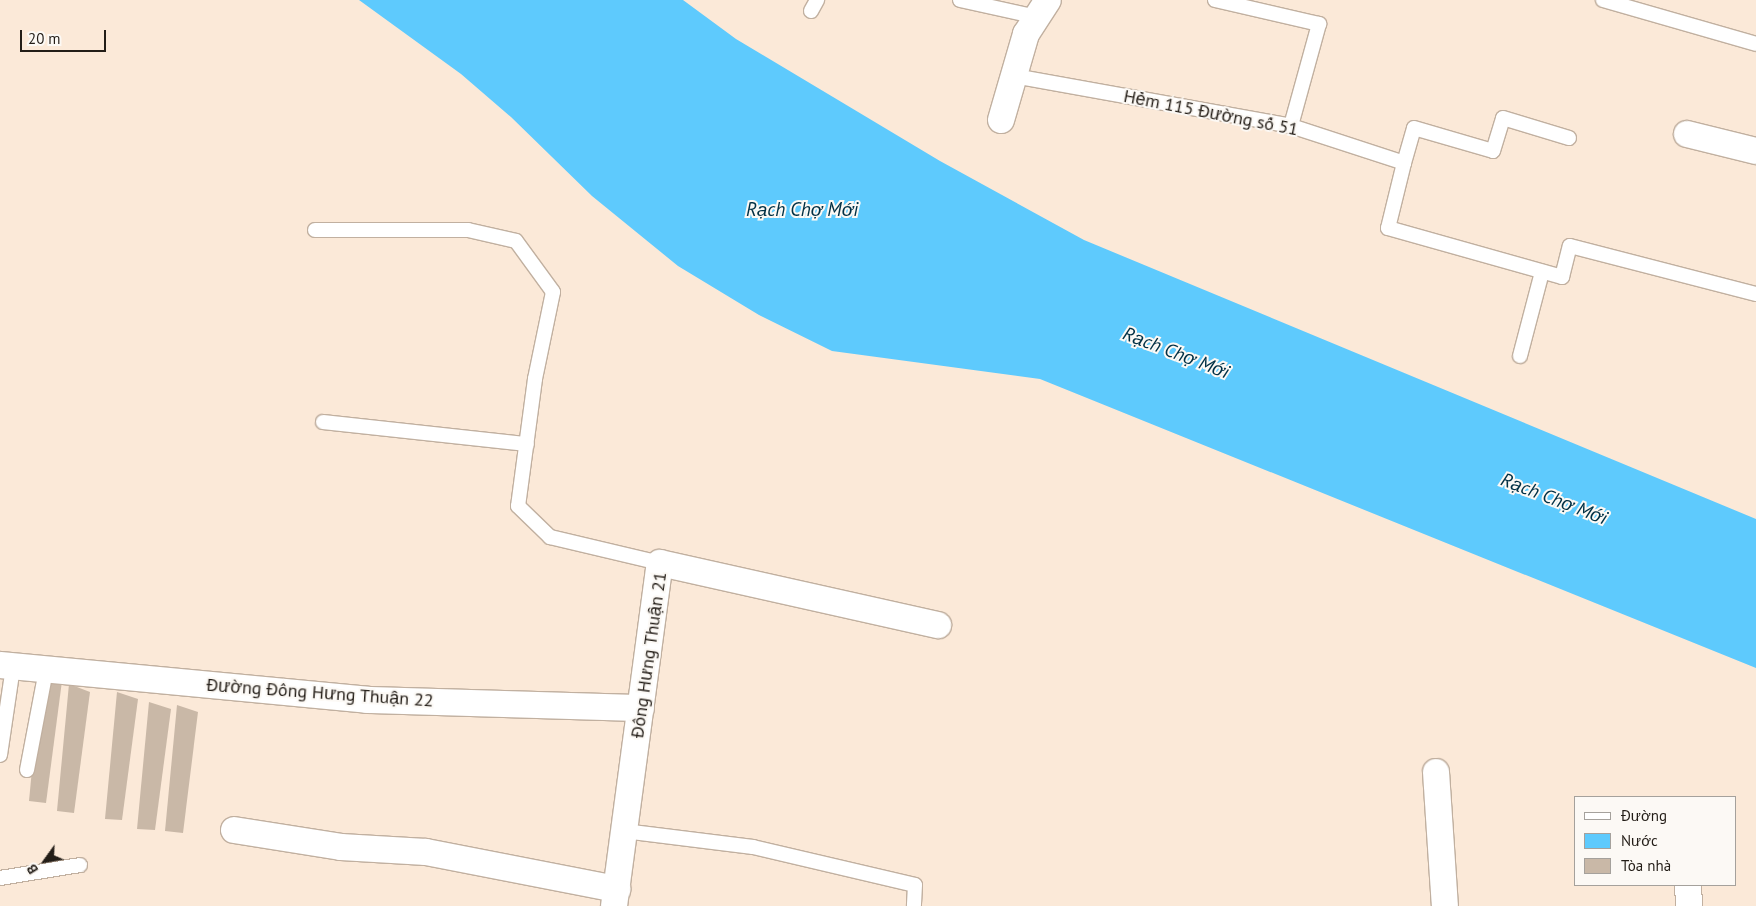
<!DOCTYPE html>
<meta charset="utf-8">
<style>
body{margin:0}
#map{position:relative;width:1756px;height:906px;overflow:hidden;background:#fbe9d8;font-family:"PT Sans",sans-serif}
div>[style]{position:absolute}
.water>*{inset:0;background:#5ecafd}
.building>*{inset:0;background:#c9b8a7}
.roads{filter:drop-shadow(1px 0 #c1b0a0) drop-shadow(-1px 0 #c1b0a0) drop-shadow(0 1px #c1b0a0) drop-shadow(0 -1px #c1b0a0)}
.lane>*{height:14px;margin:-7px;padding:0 7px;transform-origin:7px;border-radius:7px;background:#fff}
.street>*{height:26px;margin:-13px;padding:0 13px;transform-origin:13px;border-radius:13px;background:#fff}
span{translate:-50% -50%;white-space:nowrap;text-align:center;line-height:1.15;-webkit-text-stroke:4px #fcf9f5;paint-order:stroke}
.street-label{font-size:18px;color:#231d17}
.water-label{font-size:19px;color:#003045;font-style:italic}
.legend{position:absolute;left:1574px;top:796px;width:162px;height:90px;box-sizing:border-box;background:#fcf9f5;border:1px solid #a5a19c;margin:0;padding:6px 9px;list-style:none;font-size:15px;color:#231d17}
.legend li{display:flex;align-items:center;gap:10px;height:25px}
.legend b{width:25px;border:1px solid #a5a19c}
.north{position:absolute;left:20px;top:836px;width:50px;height:50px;-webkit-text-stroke:4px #fcf9f5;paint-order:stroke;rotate:238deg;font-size:14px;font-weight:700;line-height:20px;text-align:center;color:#231d17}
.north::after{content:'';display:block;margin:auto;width:18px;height:22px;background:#231d17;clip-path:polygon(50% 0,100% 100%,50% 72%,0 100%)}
.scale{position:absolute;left:20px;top:30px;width:86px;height:22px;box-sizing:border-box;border:2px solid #231d17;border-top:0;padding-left:6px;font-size:15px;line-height:18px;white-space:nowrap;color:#231d17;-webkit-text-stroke:4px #fcf9f5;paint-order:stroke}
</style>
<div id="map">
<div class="water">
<div style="clip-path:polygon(359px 0,683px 0,736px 39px,940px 161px,1084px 240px,1756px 519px,1756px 668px,1040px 379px,832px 351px,759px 315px,678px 266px,592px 196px,511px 117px,461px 74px)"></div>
</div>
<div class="building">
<div style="clip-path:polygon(41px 674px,62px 681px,46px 803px,29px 801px)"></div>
<div style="clip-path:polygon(69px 684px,90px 692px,74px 813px,57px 811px)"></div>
<div style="clip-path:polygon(117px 692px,138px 699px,122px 820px,105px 819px)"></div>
<div style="clip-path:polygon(149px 702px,171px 709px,155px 830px,137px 829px)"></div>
<div style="clip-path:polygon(177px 705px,198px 712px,183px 833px,165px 831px)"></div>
</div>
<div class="roads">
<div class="lane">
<div style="left:960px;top:0;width:79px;rotate:12.4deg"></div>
<div style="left:1215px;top:0;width:107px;rotate:13deg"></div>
<div style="left:1319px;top:24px;width:106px;rotate:105.4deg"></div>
<div style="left:1603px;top:0;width:159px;rotate:16deg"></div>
<div style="left:811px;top:11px;width:13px;rotate:-61deg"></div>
<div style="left:1014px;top:76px;width:281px;rotate:10.2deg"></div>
<div style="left:1291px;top:126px;width:119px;rotate:18.1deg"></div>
<div style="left:1404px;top:163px;width:67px;rotate:103.8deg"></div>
<div style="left:1388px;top:228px;width:181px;rotate:15.7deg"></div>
<div style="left:1562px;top:277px;width:32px;rotate:-76deg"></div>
<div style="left:1570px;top:246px;width:192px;rotate:14.5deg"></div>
<div style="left:1404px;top:163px;width:36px;rotate:-74deg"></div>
<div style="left:1414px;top:128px;width:82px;rotate:16.2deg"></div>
<div style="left:1493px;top:151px;width:34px;rotate:-73deg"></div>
<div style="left:1503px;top:118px;width:69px;rotate:16.9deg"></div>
<div style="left:315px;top:230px;width:153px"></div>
<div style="left:468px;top:230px;width:49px;rotate:12.9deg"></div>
<div style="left:516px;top:241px;width:63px;rotate:54deg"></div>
<div style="left:553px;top:292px;width:89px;rotate:101.7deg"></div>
<div style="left:535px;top:379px;width:128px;rotate:97.6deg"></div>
<div style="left:518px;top:506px;width:45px;rotate:44.1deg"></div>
<div style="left:550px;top:537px;width:113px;rotate:13.3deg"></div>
<div style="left:1520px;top:356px;width:87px;rotate:-75.3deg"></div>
<div style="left:323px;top:422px;width:205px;rotate:6.2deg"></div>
<div style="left:0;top:755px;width:89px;rotate:-81.6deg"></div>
<div style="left:27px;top:770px;width:102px;rotate:-79.2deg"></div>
<div style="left:624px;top:831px;width:130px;rotate:7.1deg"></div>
<div style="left:753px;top:847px;width:166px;rotate:13.2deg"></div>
<div style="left:915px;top:885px;width:21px;rotate:93deg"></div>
<div style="left:0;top:878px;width:81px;rotate:-9.2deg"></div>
</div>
<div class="street">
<div style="left:1001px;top:120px;width:90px;rotate:-73.8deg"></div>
<div style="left:1026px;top:34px;width:40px;rotate:-57.1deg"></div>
<div style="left:1687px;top:134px;width:71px;rotate:13.8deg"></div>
<div style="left:0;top:665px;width:369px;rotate:5.4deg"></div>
<div style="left:367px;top:700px;width:274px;rotate:1.7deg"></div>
<div style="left:1436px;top:772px;width:134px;rotate:86.2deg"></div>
<div style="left:234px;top:830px;width:108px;rotate:9deg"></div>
<div style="left:341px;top:847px;width:85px;rotate:3.4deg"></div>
<div style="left:426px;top:852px;width:195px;rotate:11deg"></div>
<div style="left:1688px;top:885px;width:21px;rotate:87deg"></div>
<div style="left:614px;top:906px;width:346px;rotate:-82.4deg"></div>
<div style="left:660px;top:563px;width:285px;rotate:12.6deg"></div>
</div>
</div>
<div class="street-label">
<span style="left:1211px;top:113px;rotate:11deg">Hẻm 115 Đường số 51</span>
<span style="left:649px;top:655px;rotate:-82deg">Đông Hưng Thuận 21</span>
<span style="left:320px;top:693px;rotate:4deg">Đường Đông Hưng Thuận 22</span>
</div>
<div class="water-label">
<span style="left:802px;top:210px">Rạch Chợ Mới</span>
<span style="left:1176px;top:353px;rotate:21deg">Rạch Chợ Mới</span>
<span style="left:1554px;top:499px;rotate:21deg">Rạch Chợ Mới</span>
</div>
<ul class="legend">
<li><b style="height:6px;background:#fff"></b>Đường</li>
<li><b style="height:14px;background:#5ecafd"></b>Nước</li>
<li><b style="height:14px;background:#c9b8a7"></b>Tòa nhà</li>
</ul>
<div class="north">B</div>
<div class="scale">20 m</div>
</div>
